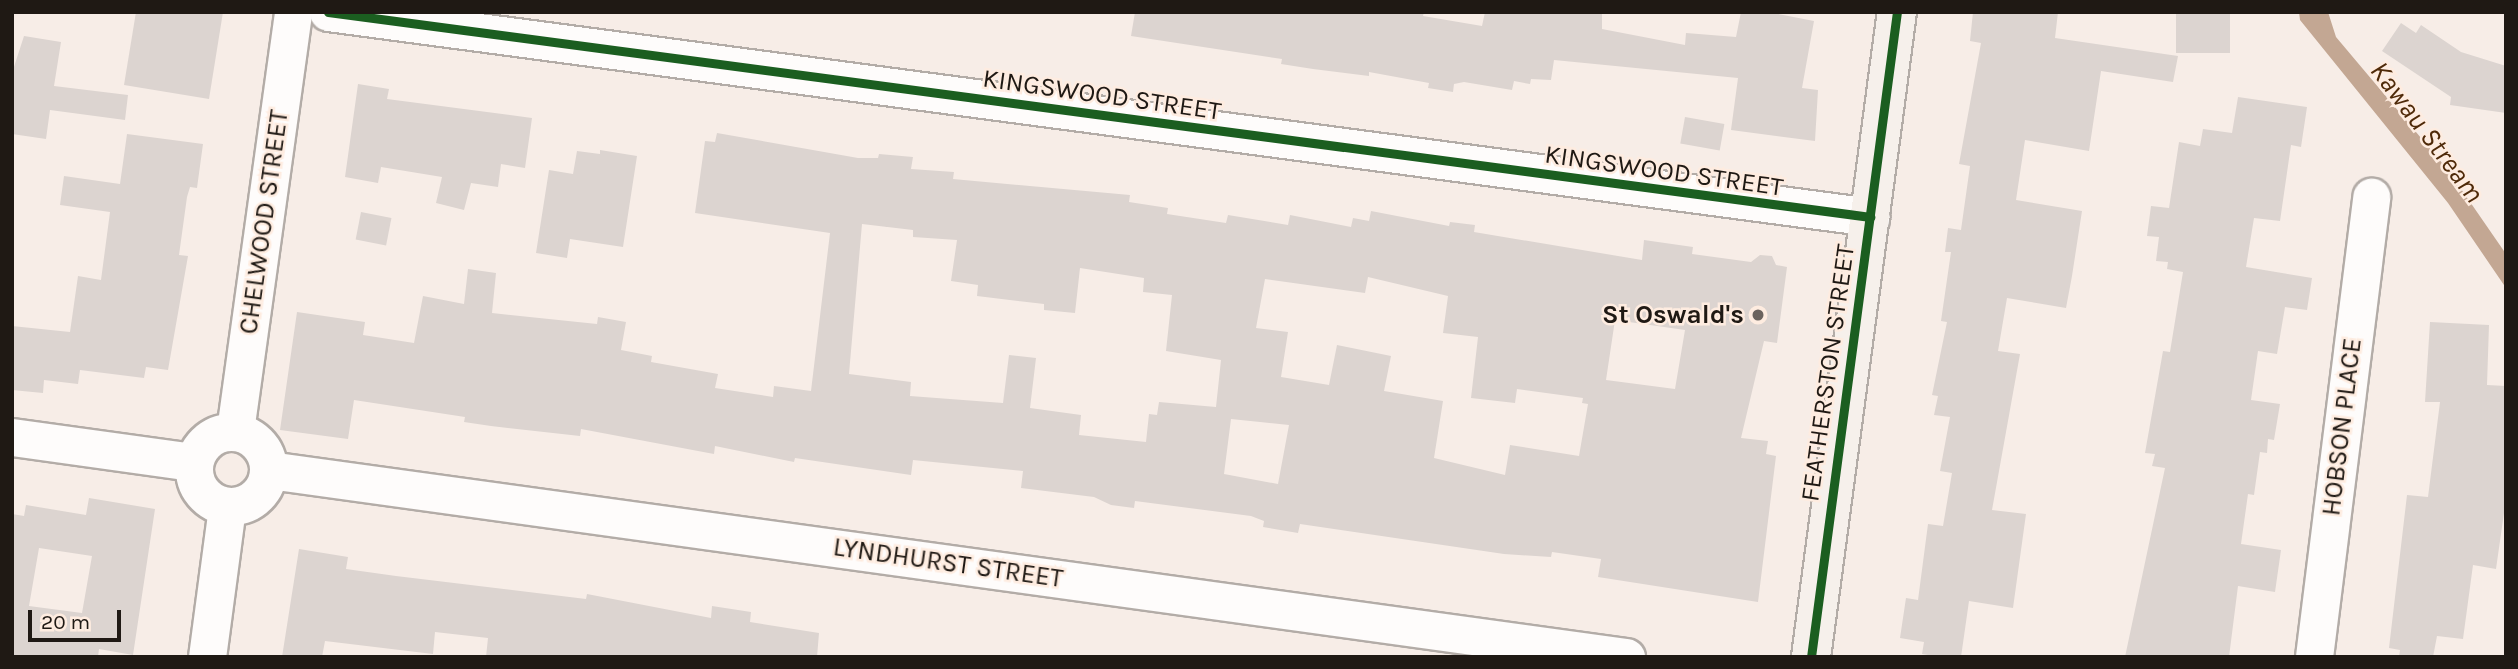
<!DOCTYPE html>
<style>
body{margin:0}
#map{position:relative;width:2518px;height:669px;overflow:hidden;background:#f7ede7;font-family:Karla,sans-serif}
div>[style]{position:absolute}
.water>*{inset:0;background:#c3a793}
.building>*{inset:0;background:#dcd4d0;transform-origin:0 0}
.roads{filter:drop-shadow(2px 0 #b3aca7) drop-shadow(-2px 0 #b3aca7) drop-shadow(0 2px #b3aca7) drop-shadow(0 -2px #b3aca7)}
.minor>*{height:37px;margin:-18.5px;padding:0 18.5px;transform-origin:18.5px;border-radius:18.5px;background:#fefcfb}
.minor>.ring{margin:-18.5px;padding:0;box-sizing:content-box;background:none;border:37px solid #fefcfb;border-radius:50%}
.major>*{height:38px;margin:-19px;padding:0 19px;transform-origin:19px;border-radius:19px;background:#f6f0eb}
.cycleway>*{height:9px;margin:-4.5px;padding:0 4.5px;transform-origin:4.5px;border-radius:4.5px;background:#1b5e20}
.dots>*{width:19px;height:19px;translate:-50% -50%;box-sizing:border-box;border:4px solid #feece0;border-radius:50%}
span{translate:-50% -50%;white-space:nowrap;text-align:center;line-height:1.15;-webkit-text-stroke:5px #feece0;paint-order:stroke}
.street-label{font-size:26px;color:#1f1914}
.poi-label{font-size:26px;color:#1f1914;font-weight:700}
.right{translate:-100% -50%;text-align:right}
.water-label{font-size:28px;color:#4f2a09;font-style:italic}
.frame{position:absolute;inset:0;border:14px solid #1f1914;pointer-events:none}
.scale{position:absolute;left:28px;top:610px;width:93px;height:32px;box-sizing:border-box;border:4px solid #1f1914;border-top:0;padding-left:9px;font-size:21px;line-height:24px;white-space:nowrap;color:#1f1914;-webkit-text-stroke:5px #feece0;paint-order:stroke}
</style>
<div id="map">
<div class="water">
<div style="clip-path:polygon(2299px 12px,2328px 12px,2336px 37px,2448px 170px,2506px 254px,2506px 288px,2448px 203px,2300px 20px)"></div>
</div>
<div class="building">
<div style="clip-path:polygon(136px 12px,223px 12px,209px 99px,124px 85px)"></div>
<div style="clip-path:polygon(1135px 12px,1424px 12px,1423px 16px,1482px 26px,1485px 12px,1602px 12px,1602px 29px,1685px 45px,1686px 33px,1736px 37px,1741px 12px,1768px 12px,1814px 21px,1802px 88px,1818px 90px,1815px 141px,1731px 130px,1738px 78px,1554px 60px,1551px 80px,1531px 79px,1530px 84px,1514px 81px,1512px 90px,1464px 82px,1454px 84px,1453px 92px,1428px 88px,1429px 83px,1369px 72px,1369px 76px,1313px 69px,1281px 64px,1282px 59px,1131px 36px)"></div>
<div style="clip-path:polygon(1973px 12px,2058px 12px,2055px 38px,2178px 56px,2173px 82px,2101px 71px,2089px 151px,2025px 140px,2016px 200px,2082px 211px,2072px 276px,2066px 308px,2007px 298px,1998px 351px,2020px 354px,1992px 510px,2026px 514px,2013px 608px,1969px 601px,1961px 657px,1940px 657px,1922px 654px,1924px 642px,1900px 638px,1906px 598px,1918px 600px,1928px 524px,1943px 526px,1952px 473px,1940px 471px,1950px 417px,1934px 415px,1938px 396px,1932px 395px,1947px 322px,1941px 321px,1951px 252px,1945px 252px,1948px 228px,1961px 230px,1970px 166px,1959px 164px,1981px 43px,1970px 41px)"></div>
<div style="left:2176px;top:12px;width:54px;height:41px"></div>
<div style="clip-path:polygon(2401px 23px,2416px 33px,2421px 25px,2461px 52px,2506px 66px,2506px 113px,2450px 105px,2451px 97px,2382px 51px)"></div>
<div style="clip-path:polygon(24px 36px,61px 42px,54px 86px,128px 95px,125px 120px,50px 110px,46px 139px,12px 134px,12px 73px)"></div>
<div style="clip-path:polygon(358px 84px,389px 89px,387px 99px,532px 118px,525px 168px,501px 164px,498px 187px,471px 183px,464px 210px,436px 203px,442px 177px,381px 167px,378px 183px,345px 177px)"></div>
<div style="clip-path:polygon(2238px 97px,2307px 107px,2301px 147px,2291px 145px,2280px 221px,2254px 218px,2246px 267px,2312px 278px,2307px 310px,2285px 307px,2277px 354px,2258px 351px,2251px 400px,2280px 404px,2274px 440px,2268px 439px,2267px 453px,2260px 452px,2254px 495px,2248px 494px,2241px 544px,2281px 550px,2275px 592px,2238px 586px,2229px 657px,2125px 657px,2165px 468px,2152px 466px,2155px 454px,2145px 453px,2163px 351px,2170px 352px,2183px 272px,2167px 269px,2168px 262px,2156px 261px,2159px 237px,2147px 236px,2151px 206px,2169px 208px,2179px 142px,2200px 146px,2203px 129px,2232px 133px)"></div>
<div style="left:1685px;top:117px;width:40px;height:27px;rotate:10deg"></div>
<div style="clip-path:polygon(evenodd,717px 133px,858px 158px,878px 158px,879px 154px,913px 157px,911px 169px,954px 172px,953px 179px,1130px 195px,1129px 202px,1168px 208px,1167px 214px,1226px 223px,1228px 215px,1288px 225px,1290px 215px,1351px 227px,1353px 218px,1369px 221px,1371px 211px,1449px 226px,1450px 222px,1475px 225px,1474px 232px,1642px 260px,1644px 240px,1693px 247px,1692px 254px,1751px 262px,1760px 255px,1772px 256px,1776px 265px,1787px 267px,1777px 343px,1764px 341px,1741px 438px,1768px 441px,1766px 454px,1776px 456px,1758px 602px,1598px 577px,1601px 559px,1552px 552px,1551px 557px,1504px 554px,1300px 524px,1298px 533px,1263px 527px,1264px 521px,1251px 516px,1135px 501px,1134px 508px,1111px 505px,1094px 497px,1021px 488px,1023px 471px,913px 460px,911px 475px,795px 458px,794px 462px,715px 446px,714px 454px,581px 429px,580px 436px,491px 426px,464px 422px,465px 417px,354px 400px,348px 439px,280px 430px,297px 312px,365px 322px,363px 335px,414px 343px,423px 296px,464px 304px,468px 269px,496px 273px,492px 313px,597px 324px,598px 317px,626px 322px,621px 350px,652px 356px,651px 362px,718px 374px,715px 388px,773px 397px,774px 386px,811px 391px,830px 233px,695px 213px,705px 141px,715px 142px,717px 133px,862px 224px,913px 230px,913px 237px,957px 240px,951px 281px,978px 285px,977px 296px,1044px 304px,1044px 310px,1075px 313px,1080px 268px,1144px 278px,1143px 292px,1172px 295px,1166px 351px,1221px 360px,1216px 407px,1159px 402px,1157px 415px,1149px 414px,1146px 442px,1079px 435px,1081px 415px,1030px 408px,1036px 358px,1009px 355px,1003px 403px,910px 396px,911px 382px,849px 374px,862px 224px,717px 133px,1368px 277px,1448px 296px,1443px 333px,1478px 337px,1471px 398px,1515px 403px,1517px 389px,1583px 398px,1582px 403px,1588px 404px,1579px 456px,1510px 445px,1505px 475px,1434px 458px,1443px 401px,1384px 391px,1391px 356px,1337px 345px,1329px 385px,1281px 377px,1288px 332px,1256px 328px,1265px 279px,1365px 293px,1368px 277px,717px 133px,1615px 320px,1685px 330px,1675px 389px,1606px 380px,1615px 320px,717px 133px,1231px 419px,1289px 425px,1278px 484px,1224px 474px,1231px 419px)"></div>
<div style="clip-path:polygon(127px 134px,203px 144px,197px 188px,190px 187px,187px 197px,179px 255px,188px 256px,168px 370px,146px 367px,144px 378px,80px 370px,78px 384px,44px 380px,43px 393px,12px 390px,12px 326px,70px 332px,78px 276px,101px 280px,110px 212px,60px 205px,64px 176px,120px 184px)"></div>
<div style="clip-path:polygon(600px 150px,637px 156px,623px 247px,570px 239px,567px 258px,536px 253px,549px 170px,573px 174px,577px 151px,600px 154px)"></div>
<div style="left:361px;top:212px;width:31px;height:28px;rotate:11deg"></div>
<div style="clip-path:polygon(2430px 322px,2489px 325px,2487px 385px,2506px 386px,2506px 499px,2496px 569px,2473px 565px,2463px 639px,2437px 636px,2433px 657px,2399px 657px,2400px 650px,2389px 648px,2407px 495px,2428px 497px,2440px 402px,2425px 402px)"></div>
<div style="clip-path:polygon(evenodd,89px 498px,155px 509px,133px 655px,99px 649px,98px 657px,12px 657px,12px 514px,24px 516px,26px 505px,86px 515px,89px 498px,39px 548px,92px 556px,82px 613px,29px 606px,39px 548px)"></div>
<div style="clip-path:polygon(299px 549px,348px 557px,346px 569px,396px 576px,586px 599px,587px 594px,711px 618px,712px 606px,751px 612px,750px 622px,819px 633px,817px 657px,486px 657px,488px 638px,435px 632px,433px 654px,325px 641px,322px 657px,282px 657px)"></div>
</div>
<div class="roads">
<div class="minor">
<div style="left:328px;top:12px;width:1556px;rotate:7.57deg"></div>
<div style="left:235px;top:431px;width:423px;rotate:-82.1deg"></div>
<div class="ring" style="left:194px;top:432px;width:37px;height:37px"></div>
<div style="left:12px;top:437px;width:183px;rotate:7.9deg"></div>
<div style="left:269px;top:470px;width:1370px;rotate:7.85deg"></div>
<div style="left:207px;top:657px;width:151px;rotate:-82.4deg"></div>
<div style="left:2314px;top:657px;width:464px;rotate:-82.9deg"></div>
</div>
<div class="major">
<div style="left:1811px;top:657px;width:651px;rotate:-82.41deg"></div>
</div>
</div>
<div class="cycleway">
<div style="left:328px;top:12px;width:1556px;rotate:7.57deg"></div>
<div style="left:1811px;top:657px;width:651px;rotate:-82.41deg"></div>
</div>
<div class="dots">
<div style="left:1758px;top:315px;background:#6b635e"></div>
</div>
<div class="street-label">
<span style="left:1102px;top:95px;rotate:8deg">KINGSWOOD STREET</span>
<span style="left:1664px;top:171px;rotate:8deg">KINGSWOOD STREET</span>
<span style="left:264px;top:222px;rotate:-82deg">CHELWOOD STREET</span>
<span style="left:1828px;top:373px;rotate:-82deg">FEATHERSTON STREET</span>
<span style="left:2342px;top:427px;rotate:-83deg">HOBSON PLACE</span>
<span style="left:948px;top:563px;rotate:8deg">LYNDHURST STREET</span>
</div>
<div class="poi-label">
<span class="right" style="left:1744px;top:315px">St Oswald's</span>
</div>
<div class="water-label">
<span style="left:2427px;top:132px;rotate:53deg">Kawau Stream</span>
</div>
<div class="frame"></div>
<div class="scale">20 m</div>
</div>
